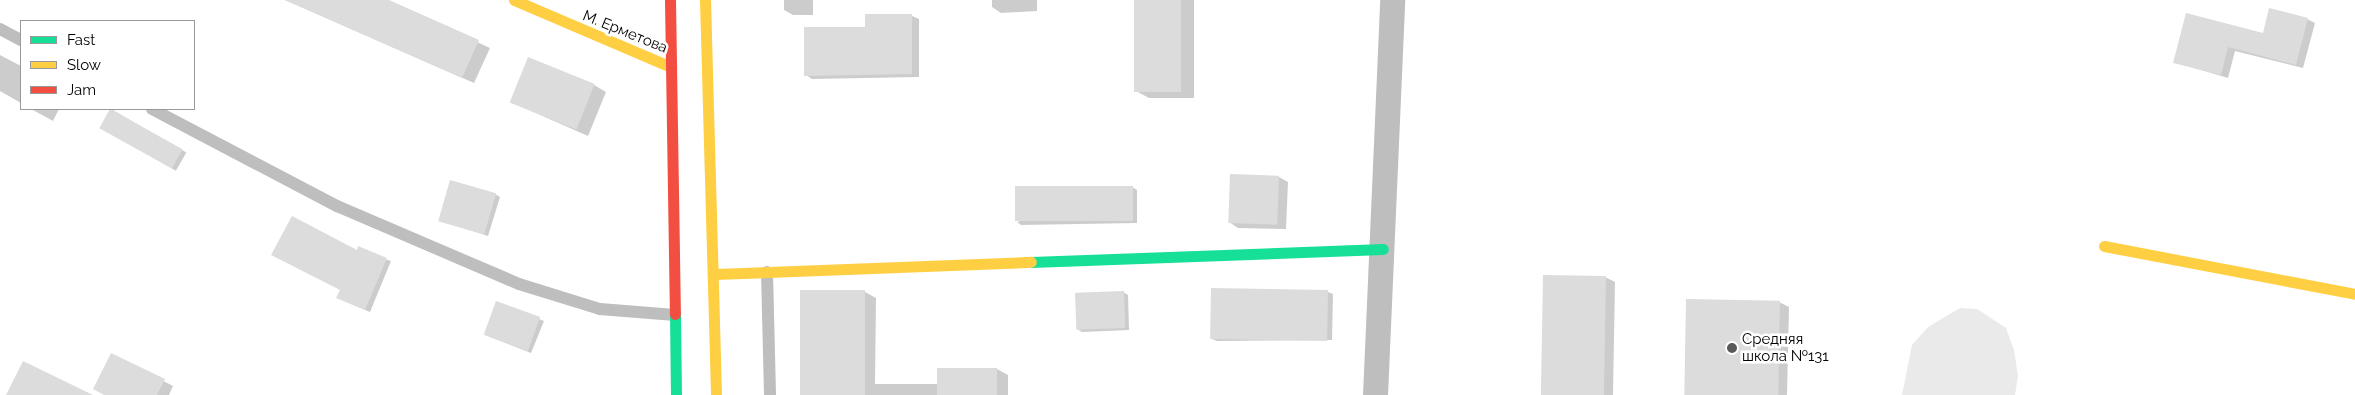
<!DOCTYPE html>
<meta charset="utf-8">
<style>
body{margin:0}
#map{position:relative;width:2355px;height:395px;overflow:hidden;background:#fff;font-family:Raleway,sans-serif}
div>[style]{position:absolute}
.green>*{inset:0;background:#eaeaea}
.shadow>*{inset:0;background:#0003;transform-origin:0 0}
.building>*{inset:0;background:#dcdcdc;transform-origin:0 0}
.lane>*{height:12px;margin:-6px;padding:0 6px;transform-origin:6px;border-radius:6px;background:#bebebe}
.street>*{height:25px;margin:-12.5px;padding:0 12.5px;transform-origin:12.5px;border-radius:12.5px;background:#bebebe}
.fast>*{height:11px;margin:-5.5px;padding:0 5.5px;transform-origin:5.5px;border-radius:5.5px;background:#16e098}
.slow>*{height:11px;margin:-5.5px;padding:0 5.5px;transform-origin:5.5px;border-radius:5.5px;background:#ffcf43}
.jam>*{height:11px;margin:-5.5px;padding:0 5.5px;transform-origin:5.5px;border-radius:5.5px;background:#f24e42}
.dots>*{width:14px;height:14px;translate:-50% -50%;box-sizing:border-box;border:2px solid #fff;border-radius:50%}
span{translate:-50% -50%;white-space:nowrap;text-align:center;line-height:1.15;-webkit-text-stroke:5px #fff;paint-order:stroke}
.street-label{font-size:15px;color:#000}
.poi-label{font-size:15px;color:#000}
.left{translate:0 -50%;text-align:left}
.legend{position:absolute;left:20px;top:20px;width:175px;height:90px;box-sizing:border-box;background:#fff;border:1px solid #999;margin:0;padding:6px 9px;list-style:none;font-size:15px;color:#000}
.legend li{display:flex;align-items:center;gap:10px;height:25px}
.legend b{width:25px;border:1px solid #999}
</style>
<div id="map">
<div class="green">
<div style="clip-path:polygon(1960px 308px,1977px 309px,2006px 328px,2014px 350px,2018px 376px,2015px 395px,1902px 395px,1912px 345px,1928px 327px)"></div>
</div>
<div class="shadow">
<div style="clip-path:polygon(285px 0,386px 0,490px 48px,474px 83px)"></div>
<div style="clip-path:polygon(784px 0,813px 0,813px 15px,793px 15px,784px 10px)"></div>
<div style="clip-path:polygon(992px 0,1037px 0,1037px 11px,1001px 13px,992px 7px)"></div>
<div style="clip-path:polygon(1136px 0,1194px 0,1194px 98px,1149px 98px,1136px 91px)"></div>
<div style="clip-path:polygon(867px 16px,912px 16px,919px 19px,919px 77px,812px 79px,806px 75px,867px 28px)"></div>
<div style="clip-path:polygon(2307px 19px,2315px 23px,2303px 68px,2235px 51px,2228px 78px,2174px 62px)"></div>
<div style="clip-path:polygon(0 55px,21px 66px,21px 103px,0 91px)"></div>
<div style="clip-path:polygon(594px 85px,606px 92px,588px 136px,511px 102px)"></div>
<div style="clip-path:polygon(31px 109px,59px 109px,53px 121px)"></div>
<div style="left:111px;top:109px;width:87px;height:21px;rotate:30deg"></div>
<div style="clip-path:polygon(1279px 177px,1288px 182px,1286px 229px,1238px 228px,1229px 222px)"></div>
<div style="clip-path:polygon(1132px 187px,1137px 190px,1137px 223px,1021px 225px,1017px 222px)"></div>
<div style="clip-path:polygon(495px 194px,500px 197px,488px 236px,439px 220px)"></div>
<div style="clip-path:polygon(357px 251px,391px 261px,370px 312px,342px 300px)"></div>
<div style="clip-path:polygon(1605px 277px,1615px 282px,1613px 395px,1543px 395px)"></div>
<div style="clip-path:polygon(1212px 290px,1328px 292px,1333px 294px,1332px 340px,1217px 341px,1212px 339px)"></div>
<div style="clip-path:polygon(801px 291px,865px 292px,876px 298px,875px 384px,939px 384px,997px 369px,1008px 375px,1008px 395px,800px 395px)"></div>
<div style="clip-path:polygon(1123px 292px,1128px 295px,1129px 330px,1082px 332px,1077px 329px)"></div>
<div style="clip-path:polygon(1779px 302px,1789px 307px,1787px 395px,1686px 395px)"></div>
<div style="clip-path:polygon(539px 319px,544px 321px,531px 353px,490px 337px)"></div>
<div style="clip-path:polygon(112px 354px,173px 386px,169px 395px,106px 395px)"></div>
</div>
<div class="building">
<div style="clip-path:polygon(285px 0,389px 0,479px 40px,462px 78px)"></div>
<div style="left:1134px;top:0;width:47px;height:92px"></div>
<div style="clip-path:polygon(2269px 8px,2308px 18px,2296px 65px,2228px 47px,2221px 75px,2173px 63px,2186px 13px,2263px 33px)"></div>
<div style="clip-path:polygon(865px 14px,912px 14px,912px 74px,804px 76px,804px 27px,865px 27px)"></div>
<div style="left:528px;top:57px;width:72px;height:49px;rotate:22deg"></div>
<div style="left:110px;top:109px;width:83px;height:22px;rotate:29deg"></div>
<div style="left:1230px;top:174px;width:49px;height:49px;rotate:2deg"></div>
<div style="left:450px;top:180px;width:48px;height:43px;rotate:16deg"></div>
<div style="left:1133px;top:186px;width:35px;height:118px;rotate:90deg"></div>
<div style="clip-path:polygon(292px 216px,357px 250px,358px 246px,387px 258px,365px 310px,336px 298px,340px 290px,271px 255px)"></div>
<div style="left:1543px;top:275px;width:63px;height:120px;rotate:1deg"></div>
<div style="left:1211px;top:288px;width:117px;height:51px;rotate:1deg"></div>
<div style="left:800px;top:290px;width:65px;height:105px"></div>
<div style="left:1124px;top:291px;width:37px;height:49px;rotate:88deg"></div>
<div style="left:1686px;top:299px;width:94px;height:96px;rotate:1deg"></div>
<div style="left:496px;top:301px;width:47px;height:36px;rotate:20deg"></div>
<div style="clip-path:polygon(111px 353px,165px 379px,157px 395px,104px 395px,93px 389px)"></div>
<div style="clip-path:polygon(23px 361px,93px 395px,6px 395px)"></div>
<div style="left:997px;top:368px;width:27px;height:60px;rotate:90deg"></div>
</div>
<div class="lane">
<div style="left:0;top:29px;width:24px;rotate:28deg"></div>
<div style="left:152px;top:109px;width:209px;rotate:27.7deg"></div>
<div style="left:337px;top:206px;width:198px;rotate:23.2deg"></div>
<div style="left:519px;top:284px;width:85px;rotate:17.2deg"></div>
<div style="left:600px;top:309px;width:75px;rotate:4.6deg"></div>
<div style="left:767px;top:272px;width:123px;rotate:88.6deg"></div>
</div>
<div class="street">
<div style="left:1375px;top:395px;width:395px;rotate:-87.5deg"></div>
</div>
<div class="fast">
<div style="left:1031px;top:262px;width:352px;rotate:-2.1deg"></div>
<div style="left:675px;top:314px;width:81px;rotate:89.3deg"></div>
</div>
<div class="slow">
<div style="left:514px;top:0;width:171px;rotate:23.1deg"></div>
<div style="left:705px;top:0;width:395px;rotate:88.4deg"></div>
<div style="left:2104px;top:246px;width:256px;rotate:10.8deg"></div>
<div style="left:715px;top:274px;width:316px;rotate:-2.2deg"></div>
</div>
<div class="jam">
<div style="left:670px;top:0;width:314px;rotate:89.1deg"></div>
</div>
<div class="dots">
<div style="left:1732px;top:348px;background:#595959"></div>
</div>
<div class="street-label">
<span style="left:625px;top:32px;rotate:22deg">М. Ерметова</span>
</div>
<div class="poi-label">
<span class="left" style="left:1742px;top:348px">Средняя<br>школа №131</span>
</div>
<ul class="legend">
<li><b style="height:6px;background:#16e098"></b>Fast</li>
<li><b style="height:6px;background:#ffcf43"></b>Slow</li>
<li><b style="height:6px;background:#f24e42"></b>Jam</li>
</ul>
</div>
